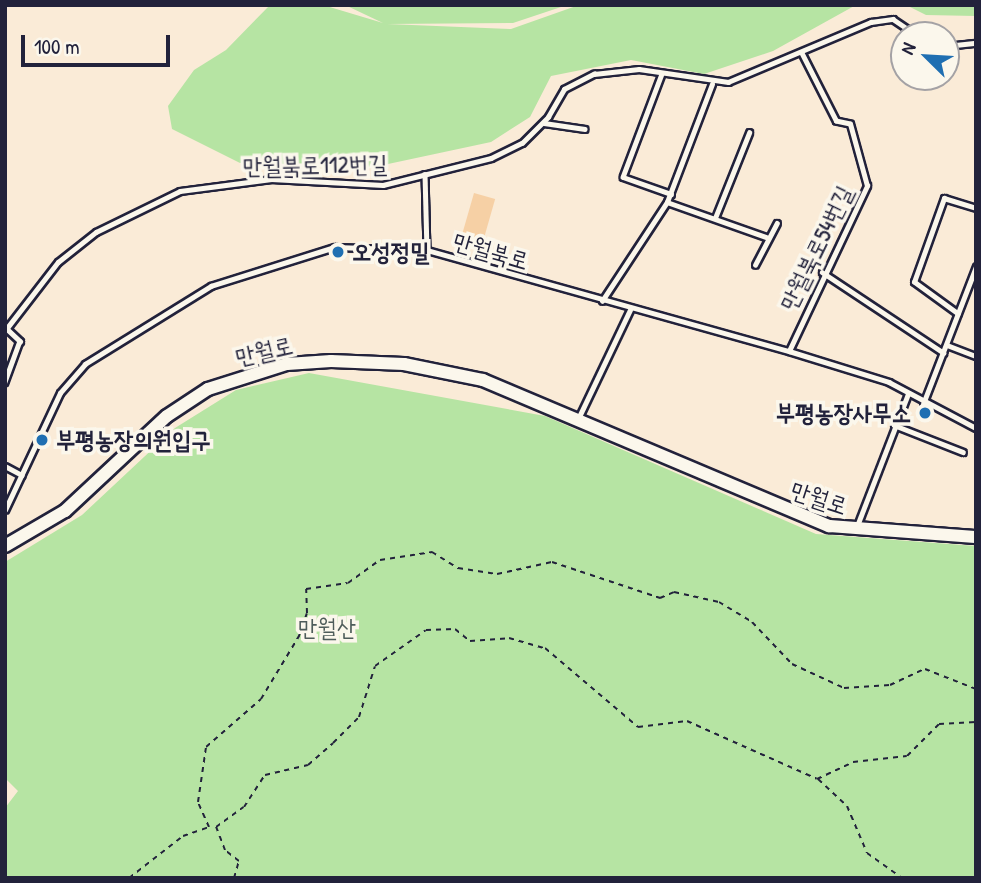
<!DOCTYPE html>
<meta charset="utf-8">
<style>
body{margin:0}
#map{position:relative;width:981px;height:883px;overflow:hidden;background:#faebd7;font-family:"Patrick Hand","Poor Story",sans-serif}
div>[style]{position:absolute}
.green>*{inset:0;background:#b6e4a3}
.building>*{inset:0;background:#f6d0a5;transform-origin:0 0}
.path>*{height:2px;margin-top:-1px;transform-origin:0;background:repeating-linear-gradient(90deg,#22223b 0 5px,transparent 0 10px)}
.roads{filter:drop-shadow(2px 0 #22223b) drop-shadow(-2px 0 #22223b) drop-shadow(0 2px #22223b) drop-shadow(0 -2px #22223b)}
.lane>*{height:4.5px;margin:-2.25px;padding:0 2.25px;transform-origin:2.25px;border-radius:2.25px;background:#fbf7ec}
.secondary>*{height:12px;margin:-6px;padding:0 6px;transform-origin:6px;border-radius:6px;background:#fbf7ec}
.dots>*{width:19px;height:19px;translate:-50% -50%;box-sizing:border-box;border:4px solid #fbf7ec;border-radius:50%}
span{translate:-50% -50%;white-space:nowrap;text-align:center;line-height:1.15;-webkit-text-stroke:7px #fbf7ec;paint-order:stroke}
.street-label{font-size:24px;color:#22223b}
.poi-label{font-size:24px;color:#22223b;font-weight:700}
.left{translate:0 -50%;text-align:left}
.right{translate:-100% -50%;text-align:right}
.park-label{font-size:24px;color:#4e5c5a}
.frame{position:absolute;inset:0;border:7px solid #22223b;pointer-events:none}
.north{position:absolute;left:890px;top:21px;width:70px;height:70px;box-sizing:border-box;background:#fbf7ec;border:2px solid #a4a2a5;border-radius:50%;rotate:294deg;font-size:19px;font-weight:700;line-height:28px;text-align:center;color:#22223b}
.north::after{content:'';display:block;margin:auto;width:24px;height:32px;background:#1f6fb2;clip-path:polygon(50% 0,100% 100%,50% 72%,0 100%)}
.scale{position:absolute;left:21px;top:35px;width:149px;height:32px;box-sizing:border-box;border:4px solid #22223b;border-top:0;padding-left:9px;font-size:21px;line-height:24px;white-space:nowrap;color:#22223b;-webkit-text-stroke:5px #fbf7ec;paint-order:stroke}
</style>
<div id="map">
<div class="green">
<div style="clip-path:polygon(270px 5px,323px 5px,383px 23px,345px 5px,567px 5px,513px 23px,387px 24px,511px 29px,579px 5px,856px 5px,773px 51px,704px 74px,631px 60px,551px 76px,530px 117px,491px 142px,374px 167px,240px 163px,172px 129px,168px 106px,194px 70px,226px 50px)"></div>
<div style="clip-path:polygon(906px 5px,976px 5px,976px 16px,926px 15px)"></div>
<div style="clip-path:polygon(309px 373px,545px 416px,816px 534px,976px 546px,976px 878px,5px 878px,5px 808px,18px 791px,5px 778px,5px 562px,82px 515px,175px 428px,236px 390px)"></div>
</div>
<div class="building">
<div style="left:474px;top:193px;width:22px;height:42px;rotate:16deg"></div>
</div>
<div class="path">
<div style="left:818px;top:779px;width:40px;rotate:43deg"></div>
<div style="left:847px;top:806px;width:51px;rotate:66.9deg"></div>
<div style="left:867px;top:853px;width:43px;rotate:35.5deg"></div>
<div style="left:129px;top:878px;width:68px;rotate:-37.9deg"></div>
<div style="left:183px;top:836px;width:28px;rotate:-19deg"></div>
<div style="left:209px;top:827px;width:27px;rotate:-114deg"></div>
<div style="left:198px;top:802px;width:56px;rotate:-81.7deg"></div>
<div style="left:206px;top:747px;width:73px;rotate:-41.1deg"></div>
<div style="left:261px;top:699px;width:74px;rotate:-58.9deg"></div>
<div style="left:299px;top:636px;width:24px;rotate:-71deg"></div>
<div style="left:307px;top:613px;width:24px;rotate:-92deg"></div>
<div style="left:306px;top:589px;width:42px;rotate:-8.1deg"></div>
<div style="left:348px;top:583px;width:39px;rotate:-36deg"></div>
<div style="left:380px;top:560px;width:53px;rotate:-8.7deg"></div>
<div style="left:432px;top:552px;width:31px;rotate:32deg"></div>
<div style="left:458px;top:568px;width:39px;rotate:9deg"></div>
<div style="left:497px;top:574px;width:56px;rotate:-12.3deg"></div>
<div style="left:552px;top:562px;width:114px;rotate:18.4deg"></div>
<div style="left:660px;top:598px;width:15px;rotate:-23deg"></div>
<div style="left:674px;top:592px;width:46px;rotate:12.5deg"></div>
<div style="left:719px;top:602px;width:39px;rotate:31deg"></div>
<div style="left:752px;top:622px;width:58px;rotate:46.4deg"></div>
<div style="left:792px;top:664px;width:57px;rotate:24.8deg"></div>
<div style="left:844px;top:688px;width:46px;rotate:-3.7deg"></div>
<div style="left:890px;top:685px;width:38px;rotate:-25deg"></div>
<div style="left:925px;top:669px;width:55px;rotate:21.4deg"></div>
<div style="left:234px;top:878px;width:18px;rotate:-74deg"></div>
<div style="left:239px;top:861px;width:18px;rotate:-142deg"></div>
<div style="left:225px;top:850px;width:25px;rotate:-111deg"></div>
<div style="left:216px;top:827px;width:34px;rotate:-36deg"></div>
<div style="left:244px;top:807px;width:38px;rotate:-57deg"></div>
<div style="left:265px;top:775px;width:44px;rotate:-13.1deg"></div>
<div style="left:308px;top:765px;width:33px;rotate:-41deg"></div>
<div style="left:333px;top:743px;width:37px;rotate:-45deg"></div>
<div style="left:359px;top:717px;width:53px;rotate:-72.6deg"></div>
<div style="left:375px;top:666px;width:62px;rotate:-35.2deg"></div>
<div style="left:426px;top:630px;width:29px;rotate:-2deg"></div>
<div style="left:455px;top:629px;width:19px;rotate:39deg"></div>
<div style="left:470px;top:641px;width:39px;rotate:-4deg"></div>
<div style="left:509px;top:638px;width:37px;rotate:16deg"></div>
<div style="left:545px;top:648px;width:122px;rotate:40.3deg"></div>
<div style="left:638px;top:727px;width:49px;rotate:-7deg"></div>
<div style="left:687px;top:721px;width:142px;rotate:24deg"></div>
<div style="left:817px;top:779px;width:40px;rotate:-25deg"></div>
<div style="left:853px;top:762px;width:54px;rotate:-6.3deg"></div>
<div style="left:907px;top:756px;width:45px;rotate:-45deg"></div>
<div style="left:939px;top:724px;width:37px;rotate:-3deg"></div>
</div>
<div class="roads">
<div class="lane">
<div style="left:946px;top:46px;width:30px;rotate:-6deg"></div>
<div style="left:662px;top:74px;width:110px;rotate:110.7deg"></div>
<div style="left:623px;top:177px;width:51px;rotate:19.5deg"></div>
<div style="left:544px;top:123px;width:41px;rotate:8.3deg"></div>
<div style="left:425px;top:174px;width:76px;rotate:88.5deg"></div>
<div style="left:667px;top:202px;width:105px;rotate:19.5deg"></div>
<div style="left:715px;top:218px;width:92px;rotate:-68.2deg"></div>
<div style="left:755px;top:265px;width:47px;rotate:-62.4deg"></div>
<div style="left:822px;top:272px;width:146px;rotate:33.6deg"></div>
<div style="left:602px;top:301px;width:118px;rotate:-56.7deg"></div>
<div style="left:667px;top:202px;width:126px;rotate:-69.1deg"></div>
<div style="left:958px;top:314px;width:54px;rotate:-144deg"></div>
<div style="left:914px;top:282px;width:89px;rotate:-70.3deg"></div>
<div style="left:944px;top:198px;width:34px;rotate:17deg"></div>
<div style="left:5px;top:327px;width:21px;rotate:43deg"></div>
<div style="left:20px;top:341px;width:44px;rotate:110.1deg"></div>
<div style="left:7px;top:328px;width:83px;rotate:-52.3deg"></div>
<div style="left:58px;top:262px;width:48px;rotate:-38.3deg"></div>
<div style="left:96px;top:232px;width:93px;rotate:-26deg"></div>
<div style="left:180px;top:191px;width:92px;rotate:-7.5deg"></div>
<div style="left:271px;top:179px;width:112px;rotate:3.1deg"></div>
<div style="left:383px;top:185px;width:111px;rotate:-14deg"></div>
<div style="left:491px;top:158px;width:34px;rotate:-26deg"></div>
<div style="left:522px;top:143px;width:37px;rotate:-45deg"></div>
<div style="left:548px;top:117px;width:32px;rotate:-60deg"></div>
<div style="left:564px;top:89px;width:34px;rotate:-27deg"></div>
<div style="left:594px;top:74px;width:45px;rotate:-6.3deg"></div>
<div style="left:639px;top:69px;width:90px;rotate:8.3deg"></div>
<div style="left:728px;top:82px;width:155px;rotate:-22.8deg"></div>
<div style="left:871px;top:22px;width:22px;rotate:-8deg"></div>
<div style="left:893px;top:19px;width:29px;rotate:34deg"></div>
<div style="left:947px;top:345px;width:31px;rotate:21deg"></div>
<div style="left:789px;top:351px;width:183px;rotate:-64.7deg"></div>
<div style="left:867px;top:186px;width:64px;rotate:-105.3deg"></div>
<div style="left:850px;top:124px;width:14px;rotate:-168deg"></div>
<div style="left:836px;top:121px;width:75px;rotate:-116.9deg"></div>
<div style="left:923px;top:404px;width:147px;rotate:-68.9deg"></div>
<div style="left:578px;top:419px;width:121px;rotate:-64.5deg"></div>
<div style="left:894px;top:425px;width:74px;rotate:21.4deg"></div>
<div style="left:5px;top:466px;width:19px;rotate:28deg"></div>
<div style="left:5px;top:510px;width:129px;rotate:-64.8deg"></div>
<div style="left:60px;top:393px;width:38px;rotate:-49deg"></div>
<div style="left:85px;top:364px;width:148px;rotate:-31.8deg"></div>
<div style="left:211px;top:286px;width:130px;rotate:-17.5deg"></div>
<div style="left:335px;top:247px;width:92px;rotate:1.9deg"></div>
<div style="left:427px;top:250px;width:376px;rotate:15.6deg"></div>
<div style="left:789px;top:351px;width:105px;rotate:17.2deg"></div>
<div style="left:889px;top:382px;width:98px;rotate:27.9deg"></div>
<div style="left:857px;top:526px;width:142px;rotate:-68.9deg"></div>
</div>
<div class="secondary">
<div style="left:5px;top:546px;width:69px;rotate:-30.3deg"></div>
<div style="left:65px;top:511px;width:139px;rotate:-43deg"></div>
<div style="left:167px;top:416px;width:49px;rotate:-33.4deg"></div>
<div style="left:208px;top:389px;width:83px;rotate:-17.6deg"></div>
<div style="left:287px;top:364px;width:44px;rotate:-3.9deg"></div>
<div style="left:331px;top:361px;width:73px;rotate:2.4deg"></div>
<div style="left:404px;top:364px;width:81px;rotate:11.4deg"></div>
<div style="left:483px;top:380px;width:376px;rotate:22.9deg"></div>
<div style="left:829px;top:526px;width:147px;rotate:4.3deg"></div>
</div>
</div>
<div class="dots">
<div style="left:338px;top:252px;background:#1f6fb2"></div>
<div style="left:925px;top:413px;background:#1f6fb2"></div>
<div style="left:42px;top:440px;background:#1f6fb2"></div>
</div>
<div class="street-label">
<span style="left:315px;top:165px;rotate:-1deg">만월북로112번길</span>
<span style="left:816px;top:248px;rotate:-64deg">만월북로54번길</span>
<span style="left:491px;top:251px;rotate:16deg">만월북로</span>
<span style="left:264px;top:351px;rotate:-13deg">만월로</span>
<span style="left:819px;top:498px;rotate:18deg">만월로</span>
</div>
<div class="poi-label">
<span class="left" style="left:352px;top:252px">오성정밀</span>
<span class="right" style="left:911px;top:413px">부평농장사무소</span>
<span class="left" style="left:56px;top:440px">부평농장의원입구</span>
</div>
<div class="park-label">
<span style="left:327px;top:628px">만월산</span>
</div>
<div class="frame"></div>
<div class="north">N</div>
<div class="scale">100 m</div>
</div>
